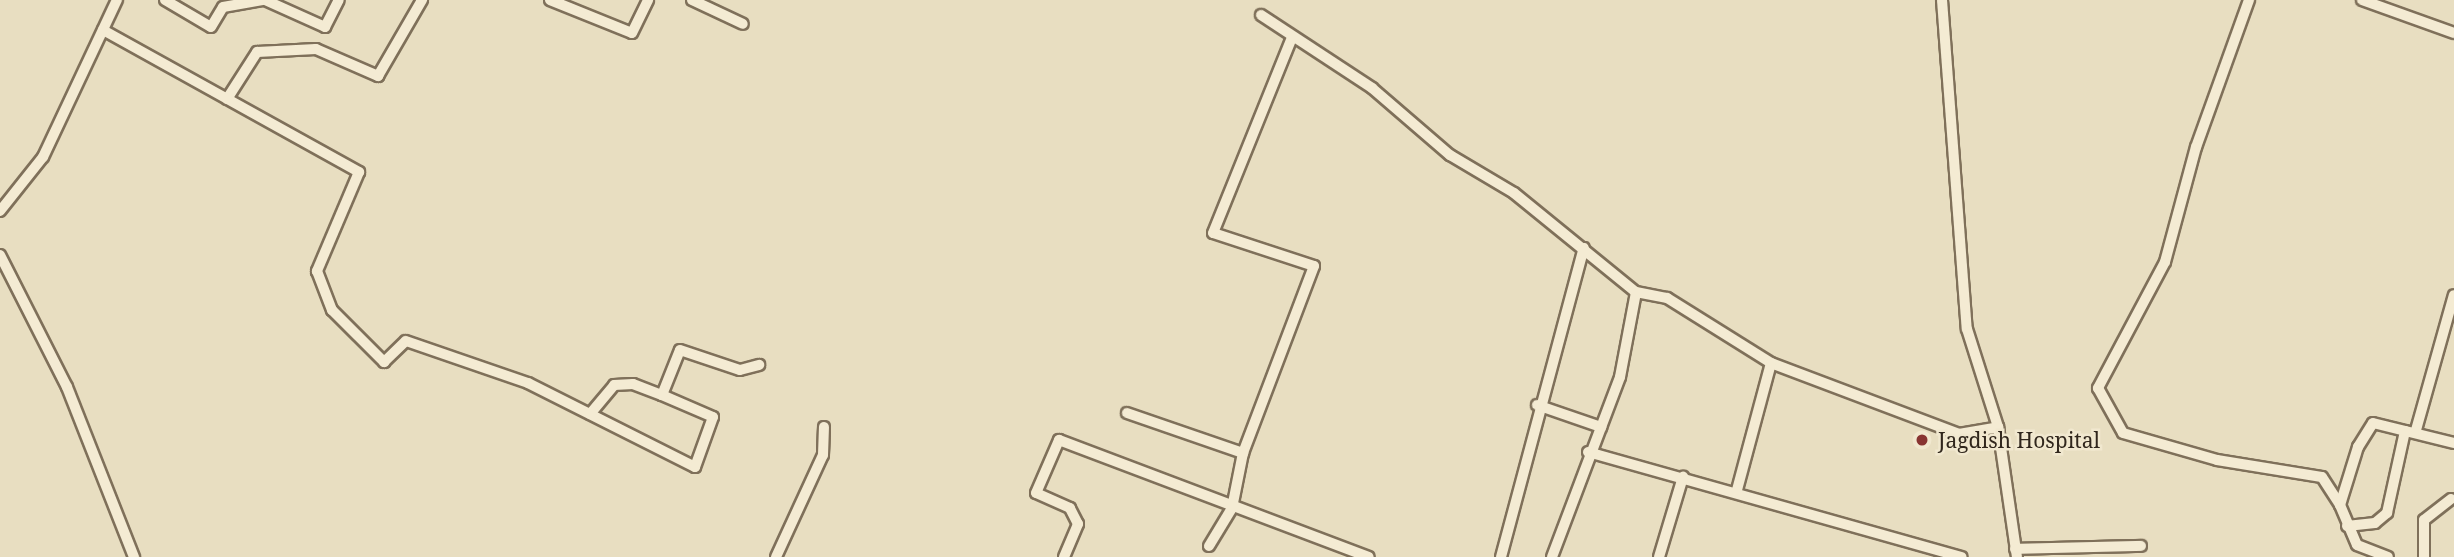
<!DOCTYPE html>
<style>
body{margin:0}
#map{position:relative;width:2454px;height:557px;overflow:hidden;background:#e8dec1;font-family:"Noto Serif",serif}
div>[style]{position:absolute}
.roads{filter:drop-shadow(2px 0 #7f705a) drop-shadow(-2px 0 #7f705a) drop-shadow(0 2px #7f705a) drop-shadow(0 -2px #7f705a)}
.minor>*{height:10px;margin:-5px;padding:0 5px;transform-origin:5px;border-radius:5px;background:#f4ebd3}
.dots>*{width:19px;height:19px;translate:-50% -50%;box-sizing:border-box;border:4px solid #f1e8cf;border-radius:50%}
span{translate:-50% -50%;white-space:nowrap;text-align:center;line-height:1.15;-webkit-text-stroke:5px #f1e8cf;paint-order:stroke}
.poi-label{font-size:21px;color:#31271d}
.left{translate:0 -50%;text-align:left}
</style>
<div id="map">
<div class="roads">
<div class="minor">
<div style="left:165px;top:0;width:53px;rotate:30.4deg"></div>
<div style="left:211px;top:27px;width:23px;rotate:-59deg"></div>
<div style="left:223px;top:7px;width:40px;rotate:-10deg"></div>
<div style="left:265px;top:0;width:66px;rotate:24.2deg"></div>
<div style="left:325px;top:27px;width:30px;rotate:-63deg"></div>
<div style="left:550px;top:0;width:88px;rotate:21.9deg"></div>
<div style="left:632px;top:33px;width:37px;rotate:-64deg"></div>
<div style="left:692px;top:0;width:56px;rotate:25.2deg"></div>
<div style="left:1942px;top:0;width:330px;rotate:85.7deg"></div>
<div style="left:1967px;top:329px;width:103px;rotate:72.4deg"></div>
<div style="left:1998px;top:427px;width:131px;rotate:81.7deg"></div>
<div style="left:2249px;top:0;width:156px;rotate:109.8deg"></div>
<div style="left:2196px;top:147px;width:119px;rotate:105.1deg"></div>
<div style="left:2165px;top:262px;width:143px;rotate:118deg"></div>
<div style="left:2098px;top:388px;width:51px;rotate:60.9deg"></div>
<div style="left:2123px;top:433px;width:98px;rotate:16deg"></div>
<div style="left:2217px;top:460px;width:106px;rotate:9.2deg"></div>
<div style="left:2322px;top:477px;width:33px;rotate:57deg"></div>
<div style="left:2340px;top:505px;width:61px;rotate:-72.8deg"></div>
<div style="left:2358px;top:447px;width:28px;rotate:-58deg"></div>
<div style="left:2373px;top:423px;width:83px;rotate:13.9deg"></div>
<div style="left:2362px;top:0;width:98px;rotate:19.7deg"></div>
<div style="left:1261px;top:15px;width:133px;rotate:33.3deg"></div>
<div style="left:1372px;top:88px;width:103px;rotate:40.7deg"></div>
<div style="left:1450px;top:155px;width:74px;rotate:30.7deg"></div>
<div style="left:1514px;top:193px;width:157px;rotate:39.1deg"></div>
<div style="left:1636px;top:292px;width:32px;rotate:11deg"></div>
<div style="left:1667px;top:298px;width:123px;rotate:32deg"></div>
<div style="left:1771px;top:363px;width:201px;rotate:20.7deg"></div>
<div style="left:1959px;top:434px;width:40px;rotate:-10deg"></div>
<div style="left:103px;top:30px;width:293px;rotate:29deg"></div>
<div style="left:359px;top:172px;width:108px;rotate:113deg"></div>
<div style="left:317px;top:271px;width:42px;rotate:69deg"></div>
<div style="left:332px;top:310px;width:74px;rotate:45deg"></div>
<div style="left:384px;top:362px;width:30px;rotate:-44deg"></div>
<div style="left:406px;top:341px;width:129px;rotate:19deg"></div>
<div style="left:528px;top:383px;width:187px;rotate:26.7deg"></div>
<div style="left:695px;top:467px;width:53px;rotate:-70.2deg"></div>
<div style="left:713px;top:417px;width:56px;rotate:-156.7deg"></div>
<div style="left:662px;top:395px;width:48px;rotate:-68.2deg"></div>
<div style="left:680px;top:350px;width:63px;rotate:18.4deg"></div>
<div style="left:740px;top:370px;width:20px;rotate:-15deg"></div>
<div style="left:227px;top:99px;width:56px;rotate:-57.4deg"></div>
<div style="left:257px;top:52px;width:59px;rotate:-2.9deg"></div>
<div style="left:316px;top:49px;width:68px;rotate:23.5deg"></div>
<div style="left:378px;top:76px;width:88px;rotate:-59.9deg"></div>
<div style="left:0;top:211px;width:69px;rotate:-51.5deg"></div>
<div style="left:43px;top:157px;width:174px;rotate:-64.8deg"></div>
<div style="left:0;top:255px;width:148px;rotate:63.1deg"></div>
<div style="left:67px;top:387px;width:183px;rotate:68.5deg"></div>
<div style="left:1537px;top:405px;width:68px;rotate:19deg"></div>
<div style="left:1127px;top:413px;width:123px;rotate:19deg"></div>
<div style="left:590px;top:414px;width:38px;rotate:-50deg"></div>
<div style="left:614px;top:385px;width:19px;rotate:-3deg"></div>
<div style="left:633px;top:384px;width:31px;rotate:21deg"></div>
<div style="left:2416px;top:430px;width:140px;rotate:-74.3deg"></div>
<div style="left:1588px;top:452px;width:388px;rotate:15.7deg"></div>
<div style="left:1737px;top:490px;width:131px;rotate:-75deg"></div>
<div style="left:2340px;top:505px;width:43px;rotate:67deg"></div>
<div style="left:2357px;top:545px;width:33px;rotate:21deg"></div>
<div style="left:2347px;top:526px;width:28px;rotate:-6deg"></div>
<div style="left:2375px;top:523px;width:16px;rotate:-40deg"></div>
<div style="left:2387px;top:513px;width:84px;rotate:-77.6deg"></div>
<div style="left:1209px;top:546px;width:44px;rotate:-58.8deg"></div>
<div style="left:1232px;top:508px;width:56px;rotate:-78.7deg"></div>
<div style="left:1243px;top:453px;width:200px;rotate:-69.2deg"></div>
<div style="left:1314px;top:266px;width:106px;rotate:-161.9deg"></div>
<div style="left:1213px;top:233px;width:211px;rotate:-68deg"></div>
<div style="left:2015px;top:549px;width:126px;rotate:-1.4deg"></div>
<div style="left:776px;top:557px;width:112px;rotate:-65.3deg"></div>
<div style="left:823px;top:455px;width:28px;rotate:-88deg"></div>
<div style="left:1064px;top:557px;width:36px;rotate:-67deg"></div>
<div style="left:1078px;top:524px;width:18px;rotate:-117deg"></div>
<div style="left:1070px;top:508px;width:37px;rotate:-156deg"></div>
<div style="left:1036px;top:493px;width:58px;rotate:-66.5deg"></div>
<div style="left:1059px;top:440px;width:331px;rotate:20.7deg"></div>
<div style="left:1501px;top:557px;width:320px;rotate:-75deg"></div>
<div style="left:1552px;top:557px;width:192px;rotate:-69.3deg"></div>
<div style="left:1620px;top:377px;width:86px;rotate:-79.3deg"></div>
<div style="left:1659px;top:557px;width:84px;rotate:-73.3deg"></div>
<div style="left:2424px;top:557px;width:37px;rotate:-90deg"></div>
<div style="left:2424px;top:520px;width:34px;rotate:-38deg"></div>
</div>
</div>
<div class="dots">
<div style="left:1922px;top:440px;background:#883431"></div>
</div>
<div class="poi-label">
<span class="left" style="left:1938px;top:440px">Jagdish Hospital</span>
</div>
</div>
